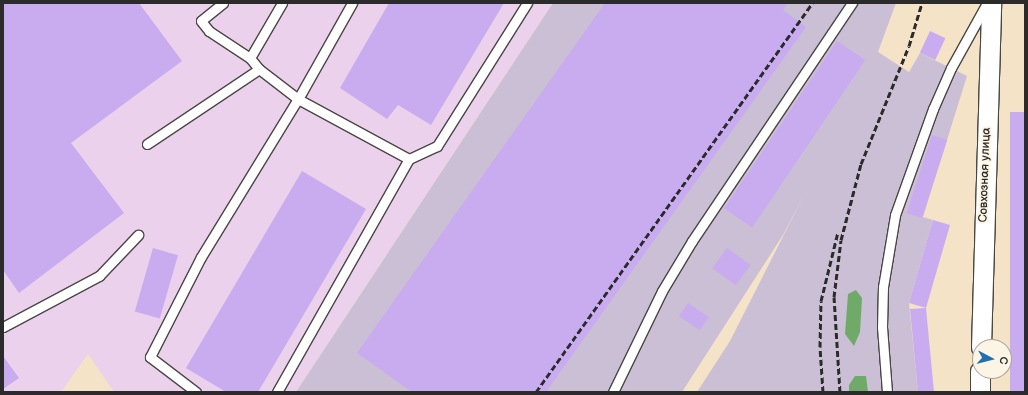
<!DOCTYPE html>
<meta charset="utf-8">
<style>
body{margin:0}
#map{position:relative;width:1028px;height:395px;overflow:hidden;background:#f5e3c8;font-family:"Balsamiq Sans",sans-serif}
div>[style]{position:absolute}
.built>*{inset:0;background:#ebd1eb}
.industrial>*{inset:0;background:#cbbfd5}
.forest>*{inset:0;background:#6faa69}
.building>*{inset:0;background:#c9abef;transform-origin:0 0}
.roads{filter:drop-shadow(1px 0 #494743) drop-shadow(-1px 0 #494743) drop-shadow(0 1px #494743) drop-shadow(0 -1px #494743)}
.lane>*{height:9px;margin:-4.5px;padding:0 4.5px;transform-origin:4.5px;border-radius:4.5px;background:#fff}
.street>*{height:19px;margin:-9.5px;padding:0 9.5px;transform-origin:9.5px;border-radius:9.5px;background:#fff}
.rail>*{height:3px;margin-top:-1.5px;transform-origin:0;background:repeating-linear-gradient(90deg,#2b2b2b 0 6px,transparent 0 9px)}
span{translate:-50% -50%;white-space:nowrap;text-align:center;line-height:1.15;-webkit-text-stroke:4px #fcf5e5;paint-order:stroke}
.street-label{font-size:12px;color:#2b2b2b}
.frame{position:absolute;inset:0;border:4px solid #2b2b2b;pointer-events:none}
.north{position:absolute;left:972px;top:339px;width:40px;height:40px;box-sizing:border-box;background:#fcf5e5;border:1px solid #a8a49b;border-radius:50%;rotate:97deg;font-size:11px;font-weight:700;line-height:16px;text-align:center;color:#2b2b2b}
.north::after{content:'';display:block;margin:auto;width:14px;height:18px;background:#1f6fb2;clip-path:polygon(50% 0,100% 100%,50% 72%,0 100%)}
</style>
<div id="map">
<div class="built">
<div style="clip-path:polygon(3px 3px,553px 3px,296px 392px,114px 392px,88px 354px,61px 392px,3px 392px)"></div>
</div>
<div class="industrial">
<div style="clip-path:polygon(553px 3px,896px 3px,878px 52px,909px 72px,920px 53px,967px 76px,923px 217px,933px 220px,909px 303px,918px 392px,697px 392px,730px 341px,804px 195px,783px 235px,682px 392px,296px 392px)"></div>
</div>
<div class="forest">
<div style="clip-path:polygon(856px 290px,862px 298px,860px 332px,854px 346px,845px 334px,848px 294px)"></div>
<div style="clip-path:polygon(855px 376px,866px 376px,868px 392px,849px 392px,849px 385px)"></div>
</div>
<div class="building">
<div style="clip-path:polygon(3px 3px,139px 3px,182px 61px,71px 143px,124px 213px,19px 293px,3px 270px)"></div>
<div style="clip-path:polygon(389px 3px,504px 3px,431px 125px,398px 105px,387px 119px,340px 88px)"></div>
<div style="clip-path:polygon(605px 3px,788px 3px,783px 10px,806px 27px,546px 392px,412px 392px,357px 353px)"></div>
<div style="left:930px;top:31px;width:17px;height:24px;rotate:25deg"></div>
<div style="left:837px;top:41px;width:34px;height:202px;rotate:34deg"></div>
<div style="left:1010px;top:112px;width:15px;height:280px"></div>
<div style="left:932px;top:135px;width:16px;height:82px;rotate:18deg"></div>
<div style="clip-path:polygon(302px 171px,366px 209px,258px 392px,226px 392px,186px 368px)"></div>
<div style="clip-path:polygon(933px 220px,950px 225px,926px 308px,934px 392px,918px 392px,910px 309px,926px 308px,909px 303px)"></div>
<div style="left:153px;top:248px;width:26px;height:66px;rotate:16deg"></div>
<div style="left:727px;top:248px;width:29px;height:25px;rotate:36deg"></div>
<div style="left:688px;top:303px;width:25px;height:16px;rotate:34deg"></div>
<div style="clip-path:polygon(3px 356px,19px 378px,3px 389px)"></div>
</div>
<div class="roads">
<div class="lane">
<div style="left:223px;top:3px;width:28px;rotate:141deg"></div>
<div style="left:201px;top:21px;width:13px;rotate:51deg"></div>
<div style="left:209px;top:31px;width:49px;rotate:33.4deg"></div>
<div style="left:250px;top:58px;width:14px;rotate:51deg"></div>
<div style="left:259px;top:69px;width:49px;rotate:37.6deg"></div>
<div style="left:298px;top:99px;width:126px;rotate:28.4deg"></div>
<div style="left:250px;top:58px;width:64px;rotate:-59.8deg"></div>
<div style="left:147px;top:144px;width:135px;rotate:-33.8deg"></div>
<div style="left:3px;top:327px;width:109px;rotate:-28deg"></div>
<div style="left:99px;top:276px;width:57px;rotate:-46.4deg"></div>
<div style="left:196px;top:392px;width:58px;rotate:-142.7deg"></div>
<div style="left:150px;top:357px;width:112px;rotate:-63deg"></div>
<div style="left:201px;top:257px;width:185px;rotate:-58.5deg"></div>
<div style="left:298px;top:99px;width:110px;rotate:-60.6deg"></div>
<div style="left:277px;top:392px;width:268px;rotate:-60.5deg"></div>
<div style="left:409px;top:159px;width:31px;rotate:-25deg"></div>
<div style="left:437px;top:146px;width:169px;rotate:-57.8deg"></div>
<div style="left:613px;top:392px;width:112px;rotate:-64.1deg"></div>
<div style="left:662px;top:291px;width:58px;rotate:-59deg"></div>
<div style="left:692px;top:241px;width:287px;rotate:-56.1deg"></div>
<div style="left:887px;top:392px;width:65px;rotate:-94.4deg"></div>
<div style="left:882px;top:327px;width:40px;rotate:-88.6deg"></div>
<div style="left:883px;top:287px;width:73px;rotate:-80.5deg"></div>
<div style="left:895px;top:215px;width:113px;rotate:-70.3deg"></div>
<div style="left:933px;top:109px;width:45px;rotate:-66.3deg"></div>
<div style="left:951px;top:68px;width:74px;rotate:-61deg"></div>
</div>
<div class="street">
<div style="left:981px;top:347px;width:344px;rotate:-88.3deg"></div>
<div style="left:980px;top:392px;width:21px;rotate:-90deg"></div>
</div>
</div>
<div class="rail">
<div style="left:536px;top:392px;width:477px;rotate:-54.6deg"></div>
<div style="left:823px;top:392px;width:45px;rotate:-93.8deg"></div>
<div style="left:820px;top:347px;width:46px;rotate:-88.8deg"></div>
<div style="left:821px;top:301px;width:71px;rotate:-76.2deg"></div>
<div style="left:840px;top:392px;width:95px;rotate:-93.6deg"></div>
<div style="left:834px;top:297px;width:57px;rotate:-83deg"></div>
<div style="left:841px;top:240px;width:79px;rotate:-75.3deg"></div>
<div style="left:861px;top:164px;width:127px;rotate:-67.9deg"></div>
<div style="left:909px;top:46px;width:45px;rotate:-73.2deg"></div>
</div>
<div class="street-label">
<span style="left:985px;top:175px;rotate:-88deg">Совхозная улица</span>
</div>
<div class="frame"></div>
<div class="north">С</div>
</div>
